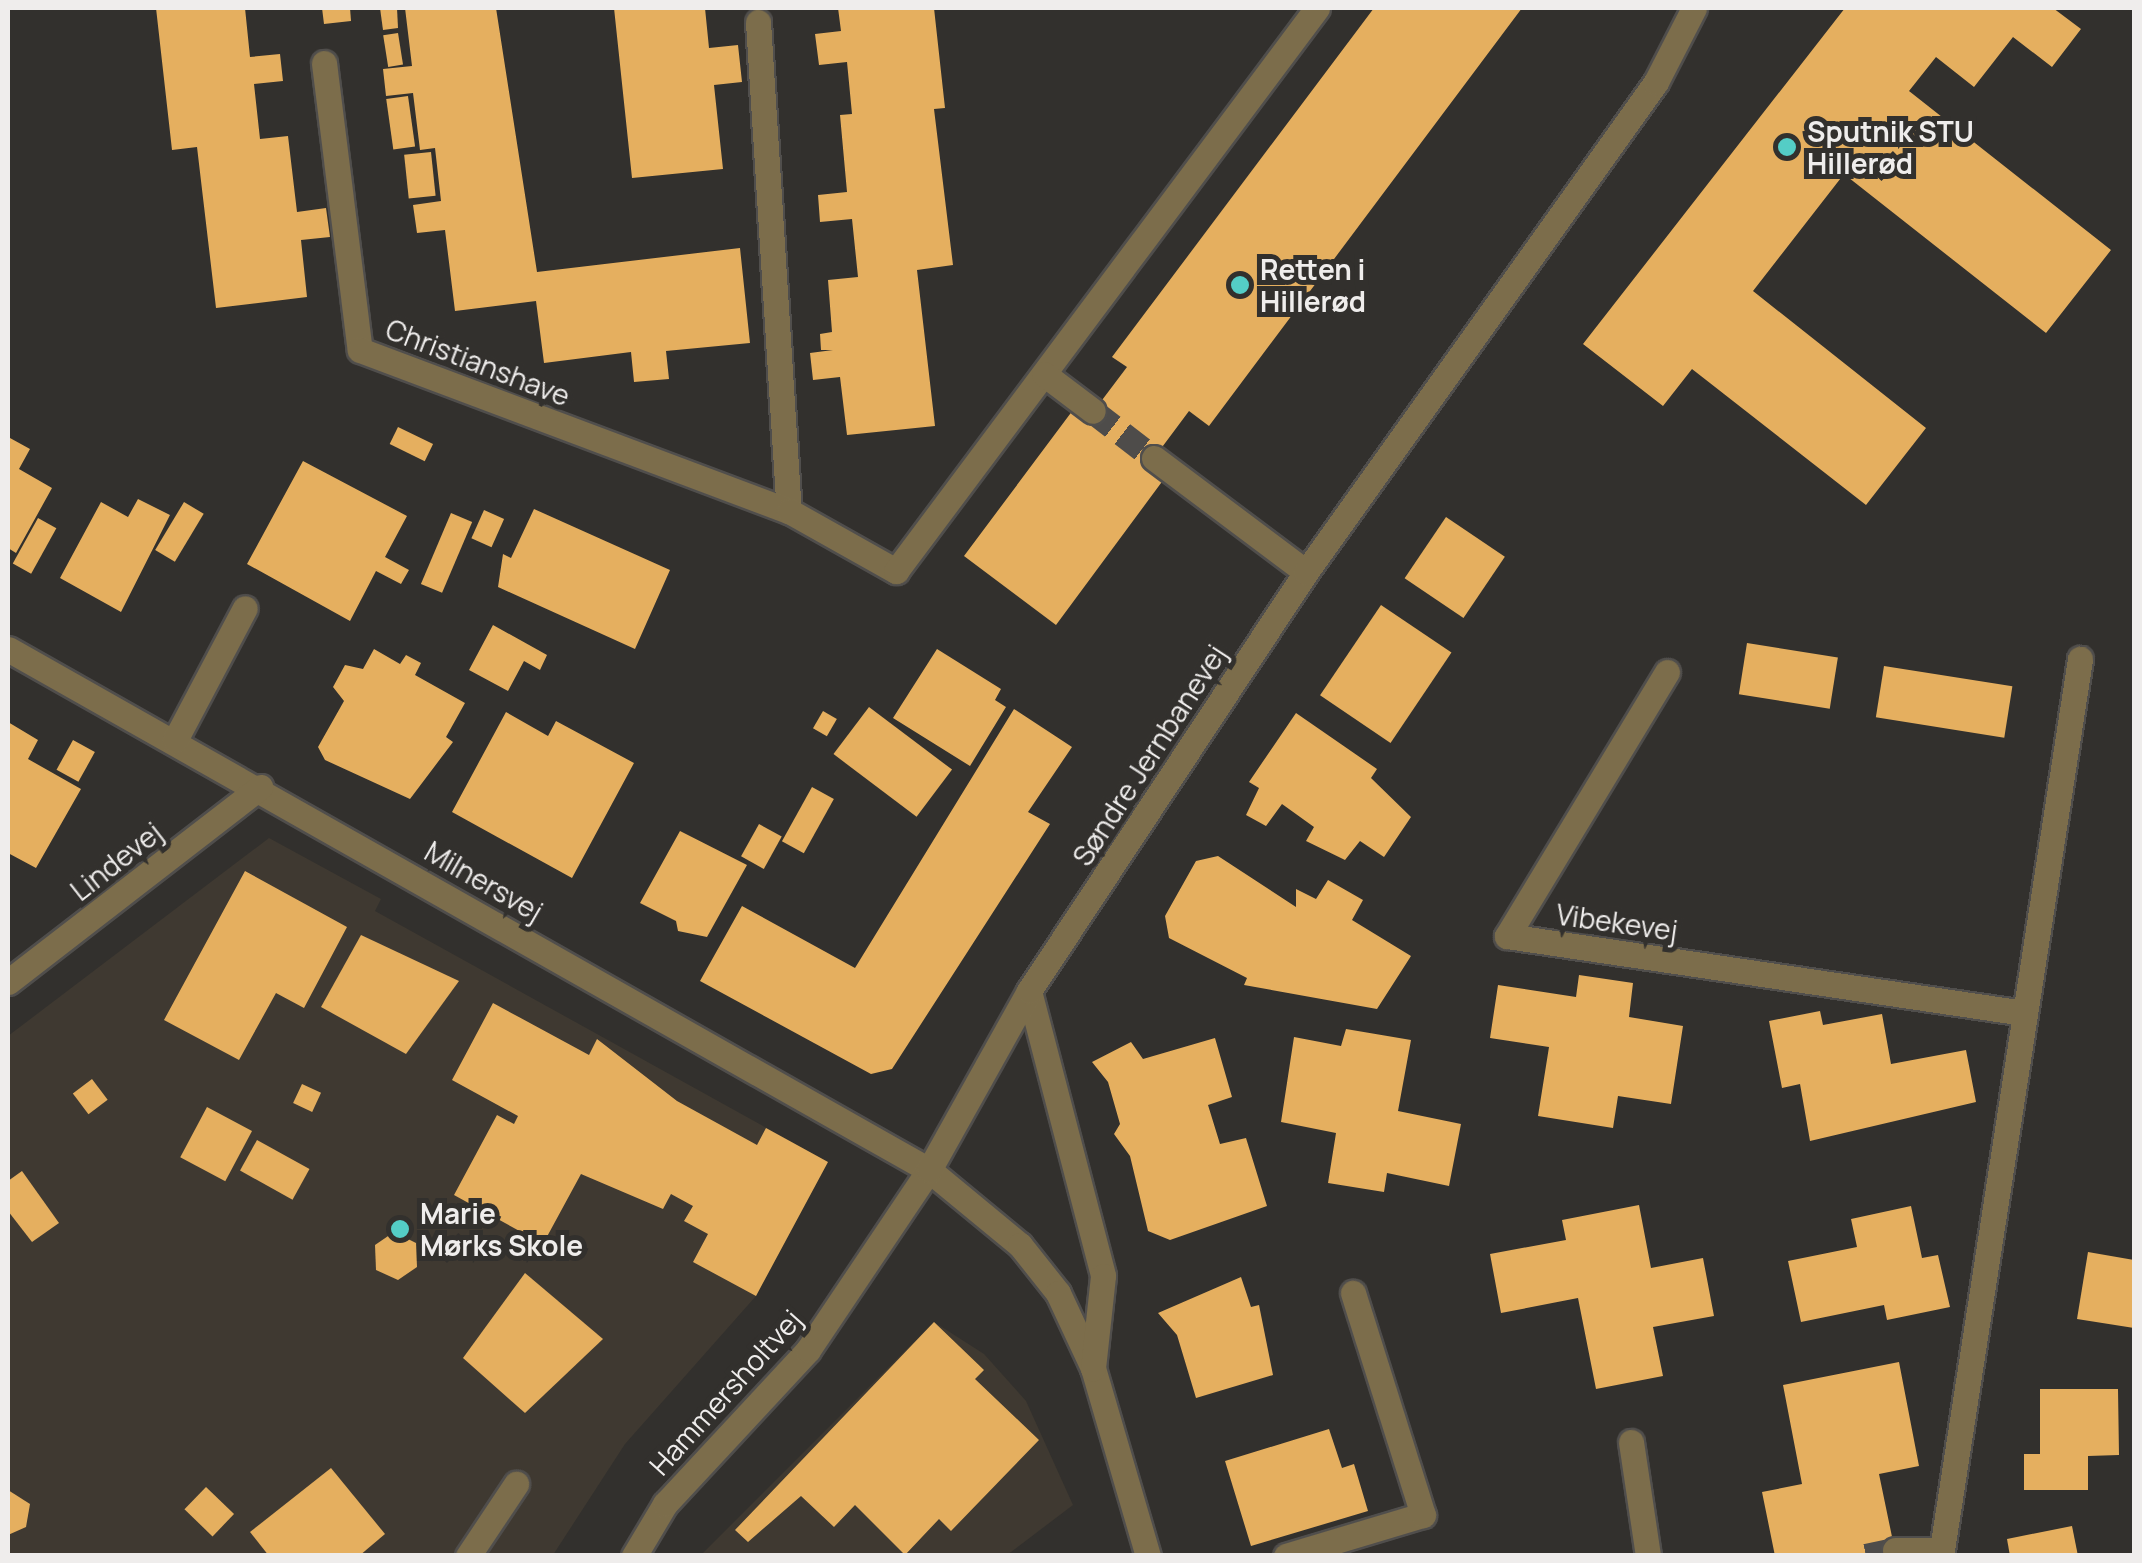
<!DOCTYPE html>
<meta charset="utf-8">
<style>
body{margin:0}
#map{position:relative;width:2142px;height:1563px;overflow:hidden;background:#32302d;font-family:Manrope,sans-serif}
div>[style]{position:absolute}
.built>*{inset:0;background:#3f3931}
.building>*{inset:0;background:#e5af5f;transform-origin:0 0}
.minor-tunnel>*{height:25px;margin-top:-12.5px;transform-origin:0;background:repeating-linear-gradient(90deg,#4e4c4a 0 25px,transparent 0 37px)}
.roads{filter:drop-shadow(2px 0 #504e4c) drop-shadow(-2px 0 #504e4c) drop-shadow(0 2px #504e4c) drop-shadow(0 -2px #504e4c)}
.minor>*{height:25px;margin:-12.5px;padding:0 12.5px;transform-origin:12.5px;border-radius:12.5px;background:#7c6d4b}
.dots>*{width:28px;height:28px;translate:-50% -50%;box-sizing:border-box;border:5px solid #32302d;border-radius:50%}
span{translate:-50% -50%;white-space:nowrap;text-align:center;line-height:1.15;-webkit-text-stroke:10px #32302d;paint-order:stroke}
.poi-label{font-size:28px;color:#efedec;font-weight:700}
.left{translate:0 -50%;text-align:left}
.street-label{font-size:28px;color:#efedec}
.frame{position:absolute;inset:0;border:10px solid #efedec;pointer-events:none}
</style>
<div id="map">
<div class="built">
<div style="clip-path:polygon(269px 838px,381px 899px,375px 911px,828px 1162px,756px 1296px,625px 1444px,553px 1555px,8px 1556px,8px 1036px)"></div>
<div style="clip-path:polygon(934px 1322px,984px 1354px,1026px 1401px,1073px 1505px,1007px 1555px,700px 1556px)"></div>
</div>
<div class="building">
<div style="clip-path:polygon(156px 8px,245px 8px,250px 57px,280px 54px,283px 81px,254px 84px,260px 139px,288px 136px,297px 212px,326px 208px,330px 237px,301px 240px,307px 297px,216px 308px,197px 147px,172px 150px)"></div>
<div style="clip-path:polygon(322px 8px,350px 8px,351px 21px,324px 24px)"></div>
<div style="clip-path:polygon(380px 8px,397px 8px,398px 28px,383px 30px)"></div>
<div style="clip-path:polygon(405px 8px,496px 8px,537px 272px,740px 248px,750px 343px,666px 351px,669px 379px,634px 382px,631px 352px,544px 363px,536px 301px,455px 311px,445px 230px,417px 233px,413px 205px,441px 201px,435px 148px,420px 150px,413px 93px,386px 96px,383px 69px,412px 66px)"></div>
<div style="clip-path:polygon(614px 8px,705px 8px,709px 48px,738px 45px,742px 82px,714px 85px,723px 169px,632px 178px)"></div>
<div style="clip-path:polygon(838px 8px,934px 8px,945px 108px,934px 109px,953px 265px,917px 270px,935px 426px,847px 435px,840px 377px,813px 380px,810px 353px,833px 350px,821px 350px,820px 334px,832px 332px,828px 280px,858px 277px,852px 219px,820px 222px,818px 195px,847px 192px,840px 115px,852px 114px,847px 62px,819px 65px,815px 34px,841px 31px)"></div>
<div style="clip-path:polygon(1374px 8px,1522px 8px,1209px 426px,1189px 411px,1148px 466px,1164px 479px,1056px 625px,964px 556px,1073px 410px,1087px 420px,1127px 367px,1112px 357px)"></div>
<div style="clip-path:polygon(1845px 8px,2053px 8px,2081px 29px,2052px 67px,2013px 37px,1974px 87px,1936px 57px,1909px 91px,2111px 250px,2046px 333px,1844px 174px,1753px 291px,1926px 428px,1866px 505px,1692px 369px,1663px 406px,1583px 344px)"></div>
<div style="left:398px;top:33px;width:32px;height:15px;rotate:81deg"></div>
<div style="left:408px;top:96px;width:51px;height:22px;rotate:82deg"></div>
<div style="left:431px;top:152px;width:44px;height:27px;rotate:84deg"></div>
<div style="left:398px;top:427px;width:39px;height:19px;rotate:26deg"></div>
<div style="clip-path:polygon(10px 438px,30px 449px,19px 469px,52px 488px,16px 553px,8px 548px)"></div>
<div style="clip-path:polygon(303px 461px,407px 516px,385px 557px,409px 570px,401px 584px,376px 571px,350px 621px,247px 564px)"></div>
<div style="clip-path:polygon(138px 499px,170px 515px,121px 612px,60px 578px,101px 502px,128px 517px)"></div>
<div style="left:184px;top:502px;width:23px;height:56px;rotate:31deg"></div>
<div style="clip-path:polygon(534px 509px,670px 570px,635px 649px,498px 587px,503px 554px,511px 558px)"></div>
<div style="left:484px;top:510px;width:22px;height:31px;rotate:24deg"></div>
<div style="left:451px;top:513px;width:23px;height:77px;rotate:23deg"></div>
<div style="left:1446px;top:517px;width:71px;height:74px;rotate:34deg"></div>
<div style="left:38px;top:518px;width:21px;height:52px;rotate:29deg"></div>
<div style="left:1381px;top:605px;width:85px;height:109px;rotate:34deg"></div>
<div style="clip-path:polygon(493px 625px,547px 655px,540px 670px,524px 661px,508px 691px,469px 670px)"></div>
<div style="left:1747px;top:643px;width:92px;height:52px;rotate:9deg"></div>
<div style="clip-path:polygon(374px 649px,400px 664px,406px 655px,421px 663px,415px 675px,465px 703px,446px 737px,453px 742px,410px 799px,325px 760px,318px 747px,344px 701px,333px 687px,345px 665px,363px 669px)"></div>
<div style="clip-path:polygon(937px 649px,1001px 689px,995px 700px,1006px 707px,970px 766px,893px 718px)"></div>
<div style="left:1884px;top:666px;width:130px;height:52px;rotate:9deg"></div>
<div style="left:869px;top:707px;width:104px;height:59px;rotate:37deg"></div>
<div style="clip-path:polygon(1014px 709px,1072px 747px,1028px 812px,1050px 824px,892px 1069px,871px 1074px,700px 981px,742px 906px,855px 968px)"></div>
<div style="left:823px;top:711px;width:16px;height:20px;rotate:30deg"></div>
<div style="clip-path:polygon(506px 712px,548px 736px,556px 721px,634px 763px,572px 878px,452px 812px)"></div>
<div style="clip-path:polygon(1296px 713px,1377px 769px,1371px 778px,1411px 817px,1384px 857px,1360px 841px,1345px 860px,1306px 841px,1314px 827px,1282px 804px,1266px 826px,1246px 815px,1259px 788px,1249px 782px)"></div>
<div style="clip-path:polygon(8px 722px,38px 740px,28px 759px,81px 789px,36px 868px,8px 853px)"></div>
<div style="left:73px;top:740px;width:25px;height:34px;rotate:29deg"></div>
<div style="left:812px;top:787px;width:25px;height:62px;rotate:29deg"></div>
<div style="left:759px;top:824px;width:26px;height:37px;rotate:29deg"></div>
<div style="clip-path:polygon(680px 831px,747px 865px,707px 937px,678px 931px,676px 921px,640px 903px)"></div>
<div style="clip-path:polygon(1218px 856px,1296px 907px,1296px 889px,1316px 899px,1328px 880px,1363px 900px,1352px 920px,1411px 956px,1377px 1009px,1244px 985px,1247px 978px,1169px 938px,1165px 916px,1196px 861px)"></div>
<div style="clip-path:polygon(245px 871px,347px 927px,304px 1008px,276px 993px,239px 1060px,164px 1020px)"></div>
<div style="clip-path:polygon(361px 935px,459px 981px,406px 1054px,321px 1007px)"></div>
<div style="clip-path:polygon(1579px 975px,1633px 983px,1629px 1017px,1683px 1026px,1671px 1104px,1618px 1096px,1613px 1128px,1538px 1116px,1549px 1047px,1490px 1038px,1498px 985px,1576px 997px)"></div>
<div style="clip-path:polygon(493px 1003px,589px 1055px,597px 1039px,677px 1101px,757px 1145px,766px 1128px,828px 1162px,756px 1296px,693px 1262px,708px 1234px,684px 1221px,693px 1206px,671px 1194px,663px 1209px,581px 1174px,543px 1244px,454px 1195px,497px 1115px,514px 1124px,518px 1116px,452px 1080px)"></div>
<div style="clip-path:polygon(1820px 1011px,1823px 1025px,1882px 1014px,1891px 1064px,1966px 1050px,1976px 1102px,1810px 1141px,1800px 1084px,1782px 1088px,1769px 1021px)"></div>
<div style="clip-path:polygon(1346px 1029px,1411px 1040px,1398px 1111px,1461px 1124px,1449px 1186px,1387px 1173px,1384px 1192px,1328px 1183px,1336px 1133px,1281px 1122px,1294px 1037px,1341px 1046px)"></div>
<div style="clip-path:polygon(1215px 1038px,1232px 1097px,1208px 1105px,1220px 1144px,1246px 1138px,1267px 1206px,1170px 1240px,1148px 1231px,1130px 1156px,1114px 1134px,1120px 1124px,1108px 1082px,1092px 1062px,1131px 1042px,1143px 1059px)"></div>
<div style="left:92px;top:1079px;width:26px;height:24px;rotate:53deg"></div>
<div style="left:302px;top:1084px;width:21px;height:21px;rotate:25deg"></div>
<div style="left:207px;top:1107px;width:51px;height:57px;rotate:28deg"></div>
<div style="left:257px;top:1140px;width:60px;height:35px;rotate:29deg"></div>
<div style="clip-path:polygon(22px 1171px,59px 1223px,32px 1242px,8px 1211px,8px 1181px)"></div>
<div style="clip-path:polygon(1639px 1205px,1651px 1268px,1703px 1258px,1714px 1316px,1653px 1327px,1663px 1376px,1596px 1389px,1578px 1298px,1501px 1313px,1490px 1254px,1566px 1240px,1562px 1220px)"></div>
<div style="clip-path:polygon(1911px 1206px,1922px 1258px,1938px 1255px,1950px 1307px,1887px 1320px,1884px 1305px,1801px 1322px,1788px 1261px,1857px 1247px,1851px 1219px)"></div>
<div style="clip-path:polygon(394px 1232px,416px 1243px,417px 1267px,398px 1280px,376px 1270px,375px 1245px)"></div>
<div style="clip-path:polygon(2088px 1252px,2134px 1260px,2134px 1328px,2077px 1319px)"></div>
<div style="clip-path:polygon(525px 1273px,603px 1339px,525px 1413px,463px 1358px)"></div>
<div style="clip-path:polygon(1241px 1277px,1251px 1307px,1259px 1305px,1273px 1375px,1196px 1398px,1177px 1335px,1158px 1313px)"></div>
<div style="clip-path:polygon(934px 1322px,984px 1370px,975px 1379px,1039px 1440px,951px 1531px,939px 1519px,905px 1555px,855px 1505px,834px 1527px,801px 1496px,748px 1542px,735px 1530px)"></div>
<div style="clip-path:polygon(1899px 1362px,1919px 1466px,1879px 1474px,1896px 1556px,1775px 1556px,1762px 1492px,1802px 1484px,1783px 1385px)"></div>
<div style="clip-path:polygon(2040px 1389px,2118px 1389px,2119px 1455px,2088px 1456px,2088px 1490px,2024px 1490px,2024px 1454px,2040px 1454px)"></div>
<div style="clip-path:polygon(1329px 1429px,1342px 1468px,1354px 1464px,1368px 1511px,1251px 1546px,1225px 1461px)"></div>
<div style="clip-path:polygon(331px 1468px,385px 1534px,359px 1556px,269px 1556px,250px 1532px)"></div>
<div style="left:206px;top:1487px;width:39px;height:31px;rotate:44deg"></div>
<div style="clip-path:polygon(8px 1490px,30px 1504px,26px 1527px,8px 1535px)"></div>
<div style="clip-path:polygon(2072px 1526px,2078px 1556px,2010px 1556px,2007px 1539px)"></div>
</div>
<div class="minor-tunnel">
<div style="left:1093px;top:411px;width:77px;rotate:37.6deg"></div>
<div style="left:1866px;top:1556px;width:30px;rotate:-12deg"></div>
</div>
<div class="roads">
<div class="minor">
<div style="left:758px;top:22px;width:490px;rotate:86.4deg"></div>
<div style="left:324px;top:63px;width:289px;rotate:82.9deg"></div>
<div style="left:360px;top:350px;width:458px;rotate:20.6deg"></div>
<div style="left:789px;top:511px;width:123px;rotate:29.3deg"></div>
<div style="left:896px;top:571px;width:703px;rotate:-53.21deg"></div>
<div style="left:1044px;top:374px;width:61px;rotate:37.1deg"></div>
<div style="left:1154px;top:458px;width:190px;rotate:36.9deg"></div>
<div style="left:8px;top:649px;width:1058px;rotate:29.5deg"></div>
<div style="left:929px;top:1170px;width:118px;rotate:39.5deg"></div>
<div style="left:1020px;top:1245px;width:61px;rotate:51.6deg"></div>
<div style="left:1058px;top:1293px;width:83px;rotate:65deg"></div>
<div style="left:1093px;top:1368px;width:196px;rotate:73.7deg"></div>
<div style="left:1667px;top:672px;width:309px;rotate:121.2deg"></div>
<div style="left:1507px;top:936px;width:523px;rotate:8.47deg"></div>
<div style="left:175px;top:740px;width:149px;rotate:-62.1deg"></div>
<div style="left:8px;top:982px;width:319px;rotate:-37.7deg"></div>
<div style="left:1029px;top:991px;width:294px;rotate:75.4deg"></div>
<div style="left:1103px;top:1276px;width:93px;rotate:96.2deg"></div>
<div style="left:1631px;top:1442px;width:115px;rotate:81.5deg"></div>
<div style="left:1895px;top:1550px;width:47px"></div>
<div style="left:468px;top:1556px;width:87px;rotate:-56.3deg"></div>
<div style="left:634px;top:1556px;width:61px;rotate:-59.2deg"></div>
<div style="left:665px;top:1504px;width:210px;rotate:-47.1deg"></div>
<div style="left:808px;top:1350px;width:217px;rotate:-56.1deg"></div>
<div style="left:929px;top:1170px;width:205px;rotate:-60.8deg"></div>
<div style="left:1029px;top:991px;width:502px;rotate:-56.53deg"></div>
<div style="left:1306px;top:572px;width:602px;rotate:-54.46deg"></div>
<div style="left:1656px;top:82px;width:83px;rotate:-62.8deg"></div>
<div style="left:1286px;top:1556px;width:143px;rotate:-16.7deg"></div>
<div style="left:1423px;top:1515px;width:233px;rotate:-107.5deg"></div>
<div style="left:1941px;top:1556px;width:908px;rotate:-81.19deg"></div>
</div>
</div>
<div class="dots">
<div style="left:1787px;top:147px;background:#54cdc6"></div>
<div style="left:1240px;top:285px;background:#54cdc6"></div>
<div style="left:400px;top:1229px;background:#54cdc6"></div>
</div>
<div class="poi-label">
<span class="left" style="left:1807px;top:147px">Sputnik STU<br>Hillerød</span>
<span class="left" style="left:1260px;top:285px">Retten i<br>Hillerød</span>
<span class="left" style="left:420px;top:1229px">Marie<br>Mørks Skole</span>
</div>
<div class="street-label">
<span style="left:478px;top:362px;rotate:21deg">Christianshave</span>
<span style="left:1149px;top:755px;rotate:-57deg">Søndre Jernbanevej</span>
<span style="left:116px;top:861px;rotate:-38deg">Lindevej</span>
<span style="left:484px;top:881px;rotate:30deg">Milnersvej</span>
<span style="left:1617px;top:922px;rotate:8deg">Vibekevej</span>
<span style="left:725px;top:1392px;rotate:-48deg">Hammersholtvej</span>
</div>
<div class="frame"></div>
</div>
